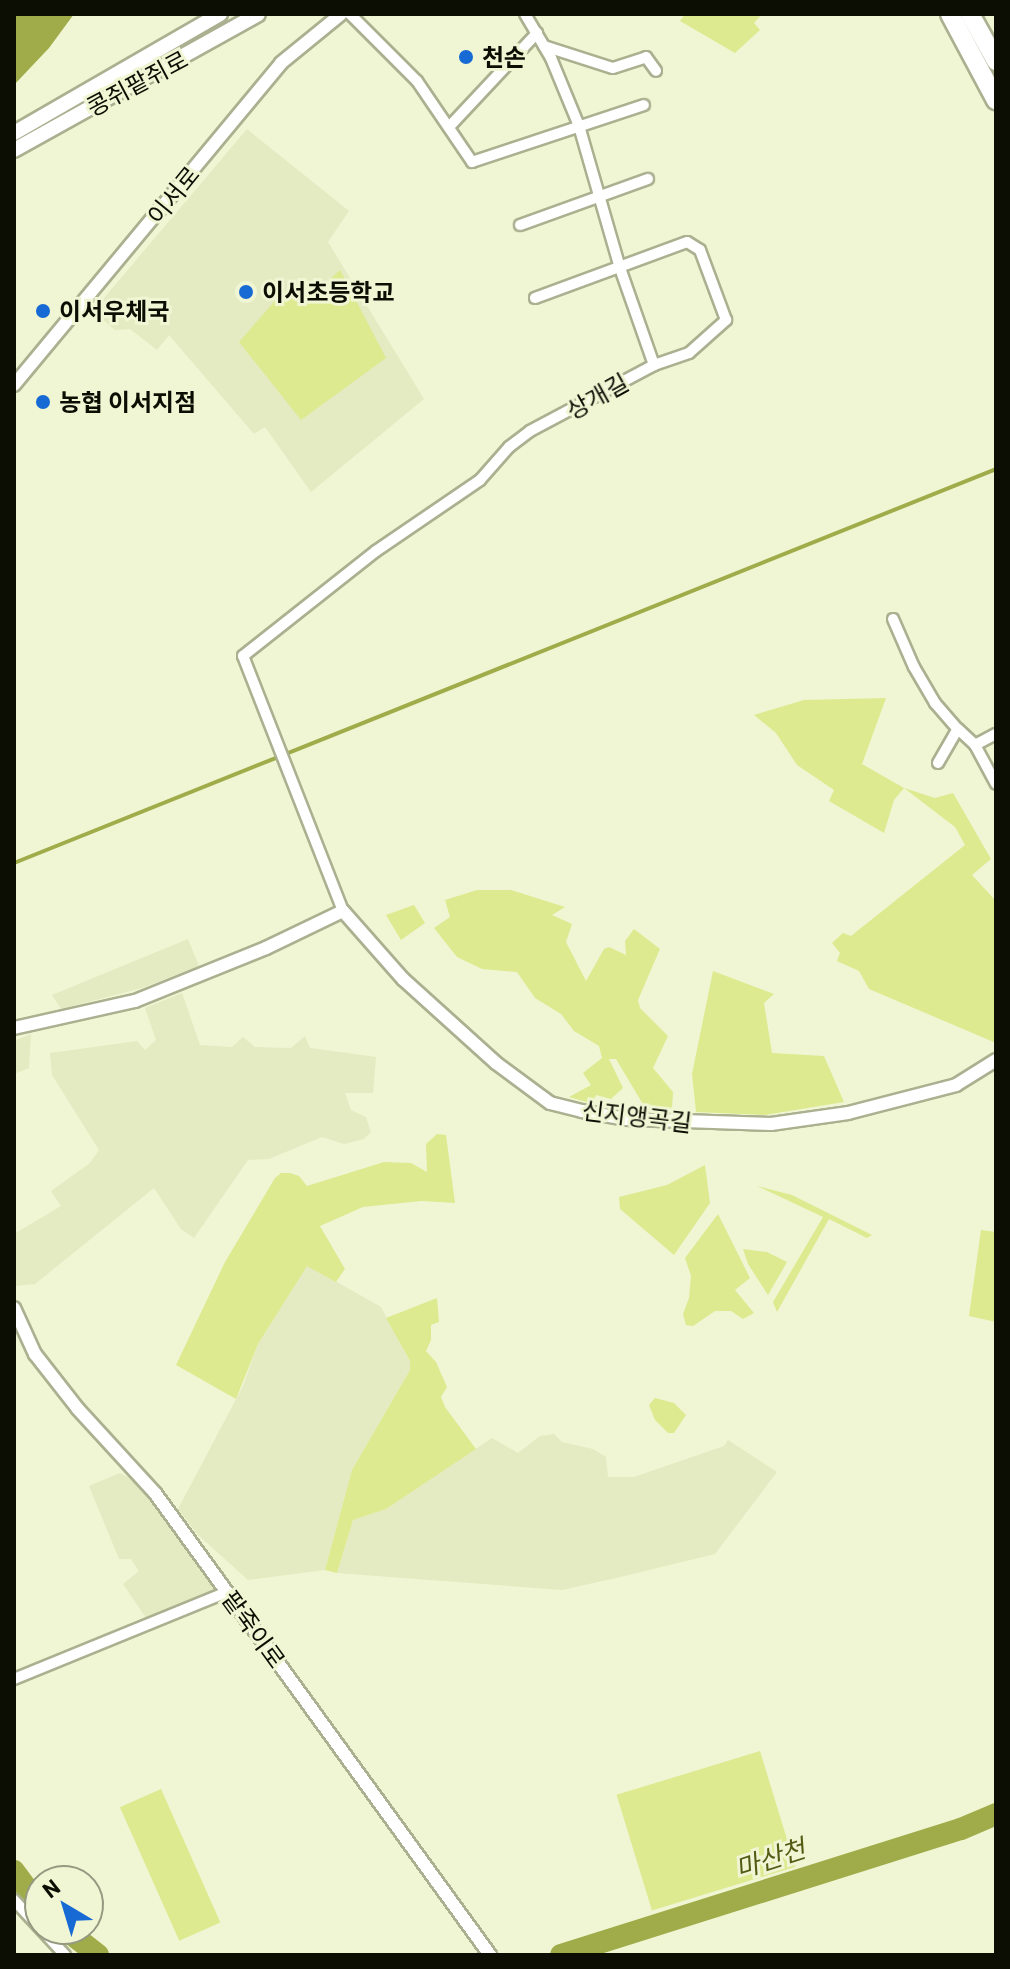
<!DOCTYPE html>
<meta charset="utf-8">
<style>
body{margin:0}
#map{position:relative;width:1010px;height:1969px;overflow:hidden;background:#f0f6d4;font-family:Barlow,"Noto Sans KR",sans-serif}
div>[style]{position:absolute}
.built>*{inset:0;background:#e4eac1}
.green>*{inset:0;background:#ddea8f;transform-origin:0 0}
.water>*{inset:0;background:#a0ac49}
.stream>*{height:4px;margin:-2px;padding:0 2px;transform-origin:2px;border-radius:2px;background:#a0ac49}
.river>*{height:22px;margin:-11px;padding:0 11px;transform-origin:11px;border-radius:11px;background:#a0ac49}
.roads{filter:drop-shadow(2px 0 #abb090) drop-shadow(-2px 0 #abb090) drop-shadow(0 2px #abb090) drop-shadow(0 -2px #abb090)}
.minor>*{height:10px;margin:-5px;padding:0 5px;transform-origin:5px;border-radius:5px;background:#fff}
.tertiary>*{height:12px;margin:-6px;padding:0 6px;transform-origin:6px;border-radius:6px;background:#fff}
.secondary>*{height:14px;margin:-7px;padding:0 7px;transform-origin:7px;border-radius:7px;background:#fff}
.motorway>*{height:18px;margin:-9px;padding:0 9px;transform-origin:9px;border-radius:9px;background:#fff}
.dots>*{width:22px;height:22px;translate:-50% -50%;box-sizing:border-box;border:4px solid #f0f6d4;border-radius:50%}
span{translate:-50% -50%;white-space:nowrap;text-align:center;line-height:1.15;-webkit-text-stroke:6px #f0f6d4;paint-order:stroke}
.poi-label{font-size:24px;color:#0c0e04;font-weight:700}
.left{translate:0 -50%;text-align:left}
.street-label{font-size:24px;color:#0c0e04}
.water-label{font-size:26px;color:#545b14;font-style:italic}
.frame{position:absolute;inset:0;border:16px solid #0c0e04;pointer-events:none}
.north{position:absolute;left:24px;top:1865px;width:80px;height:80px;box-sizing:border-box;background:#f0f6d4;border:2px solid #959981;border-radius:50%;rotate:322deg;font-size:22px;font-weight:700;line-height:32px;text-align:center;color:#0c0e04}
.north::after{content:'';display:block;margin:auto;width:28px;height:36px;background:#176ad4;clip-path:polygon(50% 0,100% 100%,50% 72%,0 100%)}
</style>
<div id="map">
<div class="built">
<div style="clip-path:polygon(247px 129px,349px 211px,328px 242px,424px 399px,311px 492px,265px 427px,254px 434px,169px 335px,157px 350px,130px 329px,115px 330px,93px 311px)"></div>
<div style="clip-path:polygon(188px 939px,199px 966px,142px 988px,61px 1009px,52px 995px)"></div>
<div style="clip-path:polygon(182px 993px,200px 1045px,232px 1047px,243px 1037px,255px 1047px,291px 1048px,305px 1036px,310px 1048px,376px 1057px,373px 1093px,345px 1093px,351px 1110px,366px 1117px,371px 1132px,364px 1139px,344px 1144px,322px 1137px,269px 1159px,248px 1160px,194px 1238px,181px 1229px,154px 1188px,35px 1284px,15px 1286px,14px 1234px,61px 1206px,51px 1191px,90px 1163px,99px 1150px,52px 1075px,50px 1053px,137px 1041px,145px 1050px,156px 1040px,145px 1008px)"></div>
<div style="clip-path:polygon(31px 1034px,29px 1068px,14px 1074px,14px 1041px)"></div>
<div style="clip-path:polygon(307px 1265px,381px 1307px,410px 1362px,410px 1370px,352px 1470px,325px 1570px,248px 1580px,197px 1534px,178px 1509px,243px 1386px,258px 1344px)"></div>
<div style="clip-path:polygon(554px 1434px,562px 1442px,593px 1449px,606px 1457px,608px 1477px,634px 1477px,724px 1446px,728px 1440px,777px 1472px,715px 1554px,616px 1578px,562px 1590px,337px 1573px,353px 1520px,386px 1509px,492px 1438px,518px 1453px,540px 1436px)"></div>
<div style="clip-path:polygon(120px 1473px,135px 1481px,215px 1589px,206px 1597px,148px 1621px,123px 1584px,139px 1571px,131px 1559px,119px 1559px,89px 1486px)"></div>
</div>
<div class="green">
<div style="clip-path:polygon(685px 14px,762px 14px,754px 23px,760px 30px,735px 53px,680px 21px)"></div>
<div style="clip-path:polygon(340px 270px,386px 358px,301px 420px,239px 342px,280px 295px,306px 301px)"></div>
<div style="clip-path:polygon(886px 698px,862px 764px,904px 788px,935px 798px,953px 793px,991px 859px,972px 875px,996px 901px,996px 1043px,869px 989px,859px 971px,837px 961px,840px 953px,832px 943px,843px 933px,851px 936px,965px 845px,955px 827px,904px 788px,894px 800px,884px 833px,829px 801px,834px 790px,797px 765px,776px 733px,754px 715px,804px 700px)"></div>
<div style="clip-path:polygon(477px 890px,511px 890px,565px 907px,552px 915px,572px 924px,566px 942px,586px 981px,604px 949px,609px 947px,626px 955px,625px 941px,634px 929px,660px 949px,638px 1000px,640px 1008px,668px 1036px,653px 1068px,673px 1092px,672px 1109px,647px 1111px,616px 1059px,609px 1059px,623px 1088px,611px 1099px,596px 1095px,593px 1104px,569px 1097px,591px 1085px,583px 1073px,602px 1058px,599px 1046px,574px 1031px,561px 1014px,535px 998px,517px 972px,482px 969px,457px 957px,434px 928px,450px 917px,445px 900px)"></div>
<div style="clip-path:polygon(414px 905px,425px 923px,401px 940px,386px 915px)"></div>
<div style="clip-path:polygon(713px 971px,774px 994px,764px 1003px,772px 1053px,824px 1056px,844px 1102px,765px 1115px,696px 1112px,692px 1074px)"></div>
<div style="clip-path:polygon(437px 1134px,446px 1135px,455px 1203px,421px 1201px,363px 1207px,320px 1226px,345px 1269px,336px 1282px,307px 1266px,258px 1344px,236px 1399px,176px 1365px,225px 1262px,275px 1178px,281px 1173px,290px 1173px,299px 1176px,307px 1186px,384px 1162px,411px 1163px,427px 1172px,426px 1144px)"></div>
<div style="clip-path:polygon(705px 1165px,710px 1203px,674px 1255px,620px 1209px,619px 1197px,667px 1185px)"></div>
<div style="clip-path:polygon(757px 1186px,792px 1195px,872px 1235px,867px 1238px,829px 1219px,777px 1312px,773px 1302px,823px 1217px)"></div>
<div style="clip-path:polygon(718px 1214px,750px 1278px,735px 1290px,754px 1313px,743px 1319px,731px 1311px,715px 1311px,693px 1326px,686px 1325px,683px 1314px,689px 1298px,691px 1276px,685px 1258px)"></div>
<div style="clip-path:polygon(981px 1230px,996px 1232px,996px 1322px,969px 1316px)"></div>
<div style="clip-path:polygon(743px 1249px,767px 1252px,787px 1262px,768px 1295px,748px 1264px)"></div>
<div style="clip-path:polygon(437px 1298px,439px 1322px,431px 1325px,431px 1340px,426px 1351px,436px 1362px,447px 1387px,441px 1397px,445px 1407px,476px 1449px,386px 1509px,353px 1520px,337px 1573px,325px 1570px,352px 1470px,410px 1370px,410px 1361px,386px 1318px)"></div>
<div style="clip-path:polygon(655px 1398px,674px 1403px,686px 1415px,674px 1433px,668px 1433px,655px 1420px,649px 1405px)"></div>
<div style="left:760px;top:1751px;width:121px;height:150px;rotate:73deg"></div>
<div style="left:161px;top:1789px;width:146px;height:45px;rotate:66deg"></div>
</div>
<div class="water">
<div style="clip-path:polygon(14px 14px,74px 14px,49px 48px,14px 85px)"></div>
</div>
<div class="stream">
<div style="left:14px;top:863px;width:1058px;rotate:-21.86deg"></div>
</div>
<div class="river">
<div style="left:14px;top:1871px;width:44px;rotate:53.4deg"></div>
<div style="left:65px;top:1929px;width:42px;rotate:38.2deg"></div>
<div style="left:561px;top:1955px;width:419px;rotate:-17.5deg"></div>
<div style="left:961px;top:1829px;width:38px;rotate:-23deg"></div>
</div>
<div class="roads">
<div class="minor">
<div style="left:350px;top:14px;width:95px;rotate:45deg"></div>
<div style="left:417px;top:81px;width:98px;rotate:55.8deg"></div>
<div style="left:472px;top:162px;width:181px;rotate:-18.3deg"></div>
<div style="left:525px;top:14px;width:51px;rotate:59.4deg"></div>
<div style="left:551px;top:58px;width:74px;rotate:67.6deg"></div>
<div style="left:579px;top:126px;width:148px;rotate:73.9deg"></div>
<div style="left:620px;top:268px;width:103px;rotate:70.7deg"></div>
<div style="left:544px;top:46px;width:72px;rotate:17.7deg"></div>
<div style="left:613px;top:68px;width:35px;rotate:-18deg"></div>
<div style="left:646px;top:57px;width:17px;rotate:54deg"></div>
<div style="left:449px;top:127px;width:129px;rotate:-46.9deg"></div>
<div style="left:520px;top:225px;width:136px;rotate:-19.8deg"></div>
<div style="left:893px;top:619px;width:52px;rotate:66.4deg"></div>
<div style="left:914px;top:667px;width:42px;rotate:59.7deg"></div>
<div style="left:935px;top:703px;width:35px;rotate:49deg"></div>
<div style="left:975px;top:745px;width:24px;rotate:-28deg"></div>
<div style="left:938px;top:763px;width:39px;rotate:-60deg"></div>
<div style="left:958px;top:729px;width:23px;rotate:43deg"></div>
<div style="left:975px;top:745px;width:44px;rotate:61.7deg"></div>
<div style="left:343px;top:911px;width:274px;rotate:-111.4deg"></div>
<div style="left:243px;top:656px;width:169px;rotate:-38.3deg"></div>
<div style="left:376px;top:551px;width:126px;rotate:-34.3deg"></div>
<div style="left:480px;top:480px;width:44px;rotate:-48.7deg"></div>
<div style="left:509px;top:447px;width:26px;rotate:-37deg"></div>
<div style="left:530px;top:431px;width:140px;rotate:-28deg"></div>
<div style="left:654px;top:365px;width:37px;rotate:-19deg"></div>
<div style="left:689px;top:353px;width:50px;rotate:-41.7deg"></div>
<div style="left:726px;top:320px;width:75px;rotate:-110.4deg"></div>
<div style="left:700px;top:250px;width:15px;rotate:-148deg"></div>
<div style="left:687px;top:242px;width:162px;rotate:159.8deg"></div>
<div style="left:14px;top:1679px;width:230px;rotate:-22.2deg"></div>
<div style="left:14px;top:1900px;width:75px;rotate:47.2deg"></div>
</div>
<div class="tertiary">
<div style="left:14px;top:385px;width:418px;rotate:-50.3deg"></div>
<div style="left:281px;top:63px;width:77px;rotate:-39.2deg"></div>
<div style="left:14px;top:1028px;width:124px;rotate:-12.6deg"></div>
<div style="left:135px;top:1001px;width:141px;rotate:-22deg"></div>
<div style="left:266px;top:948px;width:85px;rotate:-25.7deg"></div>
<div style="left:343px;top:911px;width:91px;rotate:48.6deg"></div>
<div style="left:403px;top:979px;width:125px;rotate:42.1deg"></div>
<div style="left:496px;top:1063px;width:67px;rotate:36.5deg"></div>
<div style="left:550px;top:1103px;width:33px;rotate:14deg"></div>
<div style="left:582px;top:1111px;width:45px;rotate:10.3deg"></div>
<div style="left:626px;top:1119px;width:145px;rotate:2deg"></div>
<div style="left:771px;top:1124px;width:78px;rotate:-8.1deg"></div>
<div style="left:848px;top:1113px;width:112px;rotate:-14.5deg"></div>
<div style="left:956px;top:1085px;width:47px;rotate:-32deg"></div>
<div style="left:14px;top:1308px;width:51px;rotate:65.5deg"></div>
<div style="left:35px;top:1354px;width:70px;rotate:52deg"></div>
<div style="left:78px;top:1409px;width:114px;rotate:47.5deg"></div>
<div style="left:155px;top:1493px;width:571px;rotate:54.05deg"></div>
</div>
<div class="secondary">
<div style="left:14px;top:133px;width:238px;rotate:-30deg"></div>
<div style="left:14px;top:150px;width:279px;rotate:-29.1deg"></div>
</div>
<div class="motorway">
<div style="left:950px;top:14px;width:98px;rotate:61.9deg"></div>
<div style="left:970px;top:14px;width:54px;rotate:61deg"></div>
</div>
</div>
<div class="dots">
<div style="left:466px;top:57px;background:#176ad4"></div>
<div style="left:246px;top:292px;background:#176ad4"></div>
<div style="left:43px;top:311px;background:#176ad4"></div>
<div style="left:43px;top:402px;background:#176ad4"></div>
</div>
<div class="poi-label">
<span class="left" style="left:482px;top:57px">천손</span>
<span class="left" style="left:262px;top:292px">이서초등학교</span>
<span class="left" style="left:59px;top:311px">이서우체국</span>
<span class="left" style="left:59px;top:402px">농협 이서지점</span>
</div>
<div class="street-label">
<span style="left:137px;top:83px;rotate:-28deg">콩쥐팥쥐로</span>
<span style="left:173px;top:195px;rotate:-51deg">이서로</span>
<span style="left:597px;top:396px;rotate:-29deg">상개길</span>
<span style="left:637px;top:1116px;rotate:7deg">신지앵곡길</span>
<span style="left:254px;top:1629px;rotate:54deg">팥죽이로</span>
</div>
<div class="water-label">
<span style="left:770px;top:1858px;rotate:-18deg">마산천</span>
</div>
<div class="frame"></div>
<div class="north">N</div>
</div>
